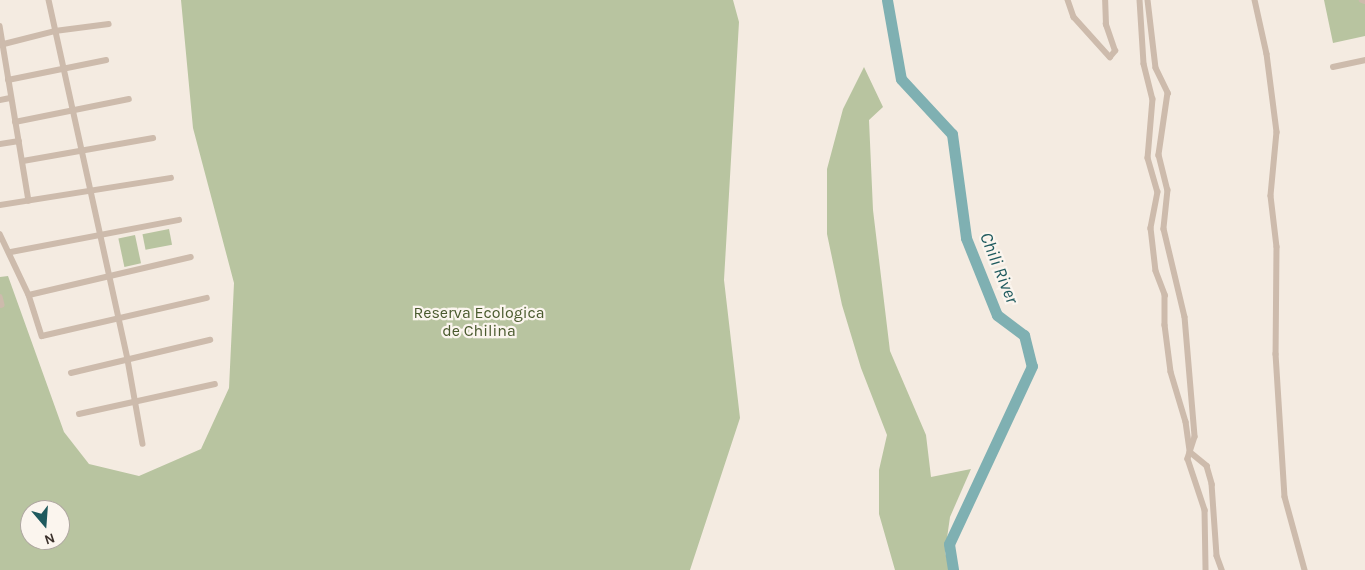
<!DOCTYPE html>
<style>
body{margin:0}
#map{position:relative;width:1365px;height:570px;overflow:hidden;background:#f4ebe1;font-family:Karla,sans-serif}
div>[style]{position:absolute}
.green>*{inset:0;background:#b8c4a0;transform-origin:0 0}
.river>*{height:11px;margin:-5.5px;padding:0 5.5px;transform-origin:5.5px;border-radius:5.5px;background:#7fb0b2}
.minor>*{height:5.5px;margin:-2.75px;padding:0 2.75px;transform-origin:2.75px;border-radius:2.75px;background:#cdbbac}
span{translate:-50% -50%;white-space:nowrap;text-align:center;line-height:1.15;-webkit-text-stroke:4.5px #fbf5ee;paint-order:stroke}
.park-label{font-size:16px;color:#4a5a2e}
.water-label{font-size:18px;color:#1f5a5e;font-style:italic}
.north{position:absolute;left:20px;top:500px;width:50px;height:50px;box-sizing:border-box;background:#fbf5ee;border:1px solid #aea6a0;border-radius:50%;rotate:162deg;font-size:14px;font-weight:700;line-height:20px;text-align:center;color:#3b302b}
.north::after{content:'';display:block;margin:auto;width:18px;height:22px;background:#1f5a5e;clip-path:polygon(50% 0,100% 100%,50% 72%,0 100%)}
</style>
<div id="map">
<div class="green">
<div style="clip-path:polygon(evenodd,181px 0,733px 0,739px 22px,724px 280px,740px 418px,690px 570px,0 570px,0 277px,8px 276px,64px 432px,89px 464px,139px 476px,201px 449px,229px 388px,234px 283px,193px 128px,181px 0,30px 510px,60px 510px,60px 540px,30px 540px,30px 510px)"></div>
<div style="clip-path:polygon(1324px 0,1365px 0,1365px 36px,1333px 43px)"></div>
<div style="clip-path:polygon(864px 67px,883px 107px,869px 120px,873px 210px,890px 351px,926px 435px,931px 477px,971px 469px,950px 517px,945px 552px,950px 570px,895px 570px,879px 514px,879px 470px,887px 435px,861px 368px,842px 305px,827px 234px,827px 169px,843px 109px)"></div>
<div style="left:169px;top:229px;width:16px;height:27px;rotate:79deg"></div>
<div style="left:135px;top:235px;width:29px;height:17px;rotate:78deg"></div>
</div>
<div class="river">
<div style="left:887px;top:0;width:80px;rotate:80deg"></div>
<div style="left:901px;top:79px;width:75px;rotate:47.2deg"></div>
<div style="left:952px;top:134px;width:105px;rotate:82.3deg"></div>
<div style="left:966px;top:238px;width:83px;rotate:68.1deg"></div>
<div style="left:997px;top:315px;width:34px;rotate:37deg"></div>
<div style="left:1024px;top:335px;width:32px;rotate:76deg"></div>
<div style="left:1032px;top:366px;width:196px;rotate:115deg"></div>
<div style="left:949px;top:544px;width:26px;rotate:81deg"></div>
</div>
<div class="minor">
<div style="left:49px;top:0;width:369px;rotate:77.6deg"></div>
<div style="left:128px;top:360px;width:85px;rotate:79.9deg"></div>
<div style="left:1068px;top:0;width:18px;rotate:71deg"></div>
<div style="left:1074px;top:17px;width:54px;rotate:48deg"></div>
<div style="left:1110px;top:57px;width:8px;rotate:-50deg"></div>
<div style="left:1115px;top:51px;width:28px;rotate:-109deg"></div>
<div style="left:1106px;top:25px;width:25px;rotate:-92deg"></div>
<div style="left:1140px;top:0;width:64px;rotate:86.4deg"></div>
<div style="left:1144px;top:64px;width:36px;rotate:76deg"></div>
<div style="left:1153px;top:99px;width:59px;rotate:94.8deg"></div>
<div style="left:1148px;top:158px;width:35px;rotate:74deg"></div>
<div style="left:1158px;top:192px;width:37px;rotate:101deg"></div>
<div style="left:1151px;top:228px;width:43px;rotate:83.4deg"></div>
<div style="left:1156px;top:271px;width:26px;rotate:69deg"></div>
<div style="left:1165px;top:295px;width:30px;rotate:90deg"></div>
<div style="left:1165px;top:325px;width:47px;rotate:82.7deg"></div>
<div style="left:1171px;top:372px;width:52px;rotate:73.3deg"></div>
<div style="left:1186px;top:422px;width:30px;rotate:82deg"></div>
<div style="left:1190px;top:452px;width:22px;rotate:39deg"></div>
<div style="left:1207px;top:466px;width:19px;rotate:74deg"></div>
<div style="left:1212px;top:484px;width:72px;rotate:86deg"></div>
<div style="left:1217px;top:556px;width:15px;rotate:70deg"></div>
<div style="left:1148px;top:0;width:68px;rotate:83.3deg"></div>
<div style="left:1156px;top:68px;width:28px;rotate:64deg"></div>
<div style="left:1168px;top:93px;width:63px;rotate:98.3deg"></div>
<div style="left:1159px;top:155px;width:36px;rotate:76deg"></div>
<div style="left:1168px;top:190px;width:39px;rotate:96deg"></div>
<div style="left:1164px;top:229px;width:90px;rotate:76.6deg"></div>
<div style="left:1185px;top:317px;width:120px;rotate:85.2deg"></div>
<div style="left:1195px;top:437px;width:23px;rotate:108deg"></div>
<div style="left:1188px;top:459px;width:54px;rotate:71.6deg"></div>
<div style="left:1205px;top:510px;width:60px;rotate:89deg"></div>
<div style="left:1255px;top:0;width:55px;rotate:77.5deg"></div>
<div style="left:1267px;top:54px;width:79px;rotate:82.7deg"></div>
<div style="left:1277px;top:132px;width:64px;rotate:95.4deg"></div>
<div style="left:1271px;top:196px;width:51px;rotate:83.3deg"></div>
<div style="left:1277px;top:247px;width:107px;rotate:90.5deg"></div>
<div style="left:1276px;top:354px;width:143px;rotate:86.4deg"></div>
<div style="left:1285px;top:497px;width:76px;rotate:74.7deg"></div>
<div style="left:1362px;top:0;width:3px;rotate:18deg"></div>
<div style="left:0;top:26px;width:177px;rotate:80.6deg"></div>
<div style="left:0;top:45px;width:57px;rotate:-14.3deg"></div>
<div style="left:55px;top:31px;width:54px;rotate:-7.4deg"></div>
<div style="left:1333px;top:67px;width:33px;rotate:-12deg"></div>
<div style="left:8px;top:80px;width:100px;rotate:-11.5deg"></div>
<div style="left:0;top:100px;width:10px;rotate:-11deg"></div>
<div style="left:15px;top:122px;width:116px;rotate:-11.4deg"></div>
<div style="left:0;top:144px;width:19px;rotate:-9deg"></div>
<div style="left:23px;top:161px;width:132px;rotate:-10deg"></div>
<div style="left:0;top:205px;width:173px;rotate:-9deg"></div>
<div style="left:0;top:234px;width:68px;rotate:64.6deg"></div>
<div style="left:29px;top:295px;width:43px;rotate:72.4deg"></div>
<div style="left:42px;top:336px;width:169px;rotate:-13deg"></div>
<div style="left:11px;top:252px;width:171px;rotate:-10.8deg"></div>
<div style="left:29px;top:295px;width:166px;rotate:-13.2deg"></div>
<div style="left:0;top:297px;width:8px;rotate:76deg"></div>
<div style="left:71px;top:373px;width:143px;rotate:-13.4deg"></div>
<div style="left:79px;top:414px;width:139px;rotate:-12.4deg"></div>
</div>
<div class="park-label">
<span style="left:479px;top:322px">Reserva Ecologica<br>de Chilina</span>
</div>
<div class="water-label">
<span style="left:999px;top:268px;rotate:68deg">Chili River</span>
</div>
<div class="north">N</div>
</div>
